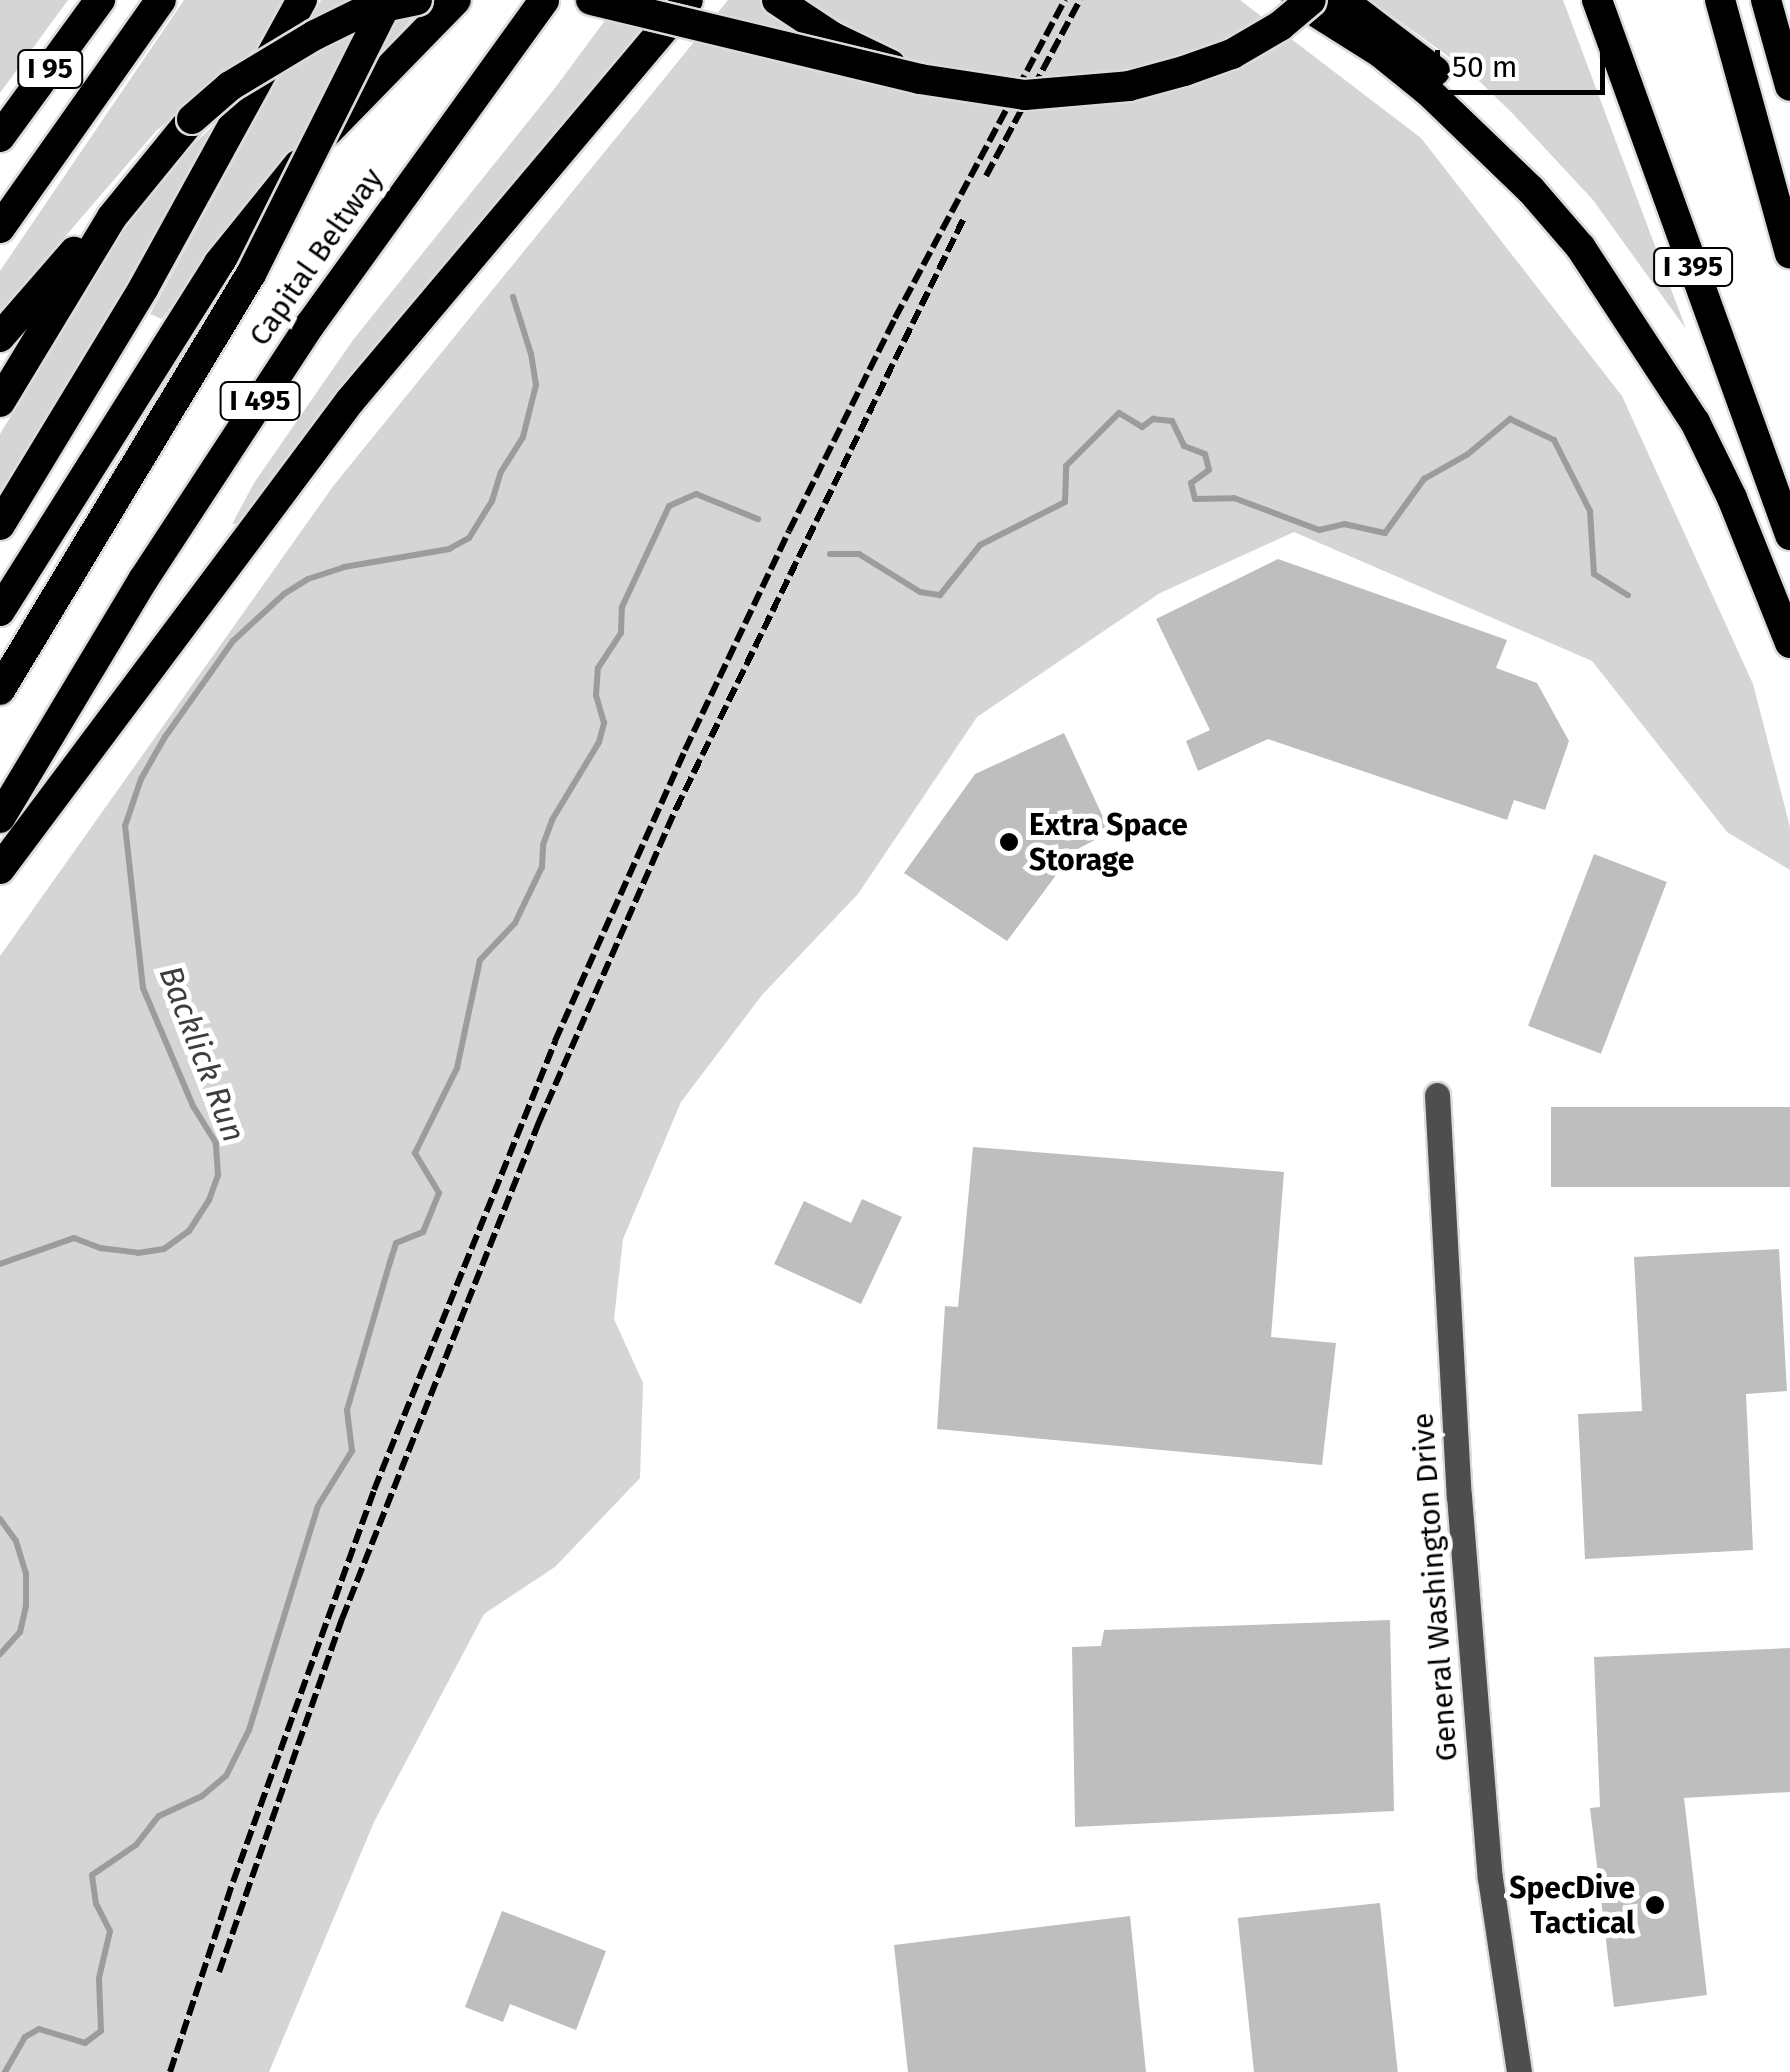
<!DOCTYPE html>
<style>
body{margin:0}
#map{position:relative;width:1790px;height:2072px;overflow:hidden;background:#fff;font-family:"Fira Sans",sans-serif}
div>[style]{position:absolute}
.green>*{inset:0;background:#d5d5d5}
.stream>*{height:6px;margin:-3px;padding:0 3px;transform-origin:3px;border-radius:3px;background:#9c9c9c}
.building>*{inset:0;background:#bebebe;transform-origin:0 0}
.roads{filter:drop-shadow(2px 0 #dbdbdb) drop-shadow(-2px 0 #dbdbdb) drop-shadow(0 2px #dbdbdb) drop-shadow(0 -2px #dbdbdb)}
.minor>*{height:25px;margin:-12.5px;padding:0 12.5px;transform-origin:12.5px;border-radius:12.5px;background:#4e4e4e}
.highway>*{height:30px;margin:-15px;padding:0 15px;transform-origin:15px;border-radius:15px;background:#000}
.rail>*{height:6px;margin-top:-3px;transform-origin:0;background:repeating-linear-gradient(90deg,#000 0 15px,transparent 0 20px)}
.bridges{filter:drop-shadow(2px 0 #dbdbdb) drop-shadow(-2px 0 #dbdbdb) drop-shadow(0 2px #dbdbdb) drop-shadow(0 -2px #dbdbdb)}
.highway-bridge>*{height:30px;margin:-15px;padding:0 15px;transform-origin:15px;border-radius:15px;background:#000}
.dots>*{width:28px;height:28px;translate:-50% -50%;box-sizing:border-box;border:5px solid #fff;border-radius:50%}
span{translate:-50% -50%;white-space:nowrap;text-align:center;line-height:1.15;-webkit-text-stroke:10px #fff;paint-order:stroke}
.shield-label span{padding:2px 8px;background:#fff;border:2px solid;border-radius:8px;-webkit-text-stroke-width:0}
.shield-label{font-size:28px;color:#000;font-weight:700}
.street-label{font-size:30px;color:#000}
.poi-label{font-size:30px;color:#000;font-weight:700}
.left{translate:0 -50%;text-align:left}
.right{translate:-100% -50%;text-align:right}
.water-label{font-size:32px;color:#3d3d3d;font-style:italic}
.scale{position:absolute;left:1435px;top:50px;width:170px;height:45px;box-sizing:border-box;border:5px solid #000;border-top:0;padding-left:12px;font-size:30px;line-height:35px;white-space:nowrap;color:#000;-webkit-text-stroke:8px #fff;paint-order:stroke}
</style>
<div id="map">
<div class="green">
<div style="clip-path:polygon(0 0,68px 0,0 93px)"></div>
<div style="clip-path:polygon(184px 0,282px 0,255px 49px,156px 131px,0 312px,0 271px)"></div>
<div style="clip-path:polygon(321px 0,429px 0,286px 157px,236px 216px,162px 319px,150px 314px)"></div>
<div style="clip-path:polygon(620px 0,670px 0,242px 523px,232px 524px,254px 483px,353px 340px,555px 88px)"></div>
<div style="clip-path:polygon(728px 0,1240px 0,1421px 138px,1622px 396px,1753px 684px,1790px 827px,1790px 870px,1727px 832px,1592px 661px,1294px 532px,1160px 593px,977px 717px,858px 894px,762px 995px,681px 1102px,623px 1239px,614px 1319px,643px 1383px,640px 1478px,555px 1567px,484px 1614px,374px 1822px,269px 2072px,0 2072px,0 956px,334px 485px)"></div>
<div style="clip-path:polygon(1370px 0,1563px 0,1686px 329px,1593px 200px,1513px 114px,1470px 72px)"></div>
<div style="clip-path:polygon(222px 117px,70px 382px,0 497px,0 434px,125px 227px,186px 152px)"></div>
</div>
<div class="stream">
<div style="left:830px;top:554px;width:29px"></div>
<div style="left:859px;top:554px;width:72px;rotate:31.9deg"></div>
<div style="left:920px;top:592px;width:20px;rotate:9deg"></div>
<div style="left:940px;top:595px;width:64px;rotate:-51.3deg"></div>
<div style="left:980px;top:545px;width:95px;rotate:-26.8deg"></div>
<div style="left:1065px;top:502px;width:36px;rotate:-88deg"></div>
<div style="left:1066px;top:466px;width:75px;rotate:-45deg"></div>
<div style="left:1119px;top:413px;width:27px;rotate:31deg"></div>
<div style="left:1142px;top:427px;width:14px;rotate:-36deg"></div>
<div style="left:1153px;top:419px;width:19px;rotate:6deg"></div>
<div style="left:1172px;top:421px;width:28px;rotate:64deg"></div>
<div style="left:1184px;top:446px;width:22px;rotate:21deg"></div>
<div style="left:1205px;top:454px;width:16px;rotate:76deg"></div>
<div style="left:1209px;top:470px;width:22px;rotate:144deg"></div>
<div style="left:1191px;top:483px;width:16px;rotate:76deg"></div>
<div style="left:1195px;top:499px;width:39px;rotate:-1deg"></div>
<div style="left:1234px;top:498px;width:91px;rotate:20.6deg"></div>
<div style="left:1319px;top:530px;width:26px;rotate:-13deg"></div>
<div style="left:1344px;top:524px;width:42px;rotate:12.4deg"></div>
<div style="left:1385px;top:533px;width:67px;rotate:-54.2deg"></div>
<div style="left:1424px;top:479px;width:51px;rotate:-29.6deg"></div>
<div style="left:1468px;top:454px;width:55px;rotate:-39.8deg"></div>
<div style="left:1510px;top:419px;width:49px;rotate:25.5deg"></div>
<div style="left:1554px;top:440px;width:80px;rotate:63.1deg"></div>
<div style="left:1590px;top:511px;width:63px;rotate:86.4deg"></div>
<div style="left:1594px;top:574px;width:40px;rotate:32deg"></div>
<div style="left:0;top:1264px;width:78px;rotate:-19.4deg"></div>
<div style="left:74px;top:1238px;width:28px;rotate:21deg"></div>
<div style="left:100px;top:1248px;width:38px;rotate:7deg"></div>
<div style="left:138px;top:1253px;width:26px;rotate:-9deg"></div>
<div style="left:164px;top:1249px;width:31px;rotate:-36deg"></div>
<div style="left:189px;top:1231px;width:37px;rotate:-57deg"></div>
<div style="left:209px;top:1200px;width:27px;rotate:-70deg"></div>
<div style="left:218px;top:1175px;width:32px;rotate:-94deg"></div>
<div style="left:216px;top:1143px;width:44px;rotate:-121.9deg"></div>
<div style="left:193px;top:1106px;width:128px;rotate:-113deg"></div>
<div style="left:143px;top:988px;width:163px;rotate:-96.3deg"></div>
<div style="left:125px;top:826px;width:50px;rotate:-71.2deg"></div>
<div style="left:141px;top:779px;width:48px;rotate:-60.3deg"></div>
<div style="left:165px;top:737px;width:118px;rotate:-54.7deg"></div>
<div style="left:233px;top:641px;width:69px;rotate:-42.7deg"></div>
<div style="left:284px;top:594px;width:28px;rotate:-32deg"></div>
<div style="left:308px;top:579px;width:38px;rotate:-18deg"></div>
<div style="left:344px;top:567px;width:107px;rotate:-9.7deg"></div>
<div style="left:449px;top:549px;width:23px;rotate:-29deg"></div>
<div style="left:469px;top:538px;width:44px;rotate:-58.1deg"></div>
<div style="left:492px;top:501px;width:30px;rotate:-73deg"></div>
<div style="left:501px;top:472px;width:41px;rotate:-57.8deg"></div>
<div style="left:523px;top:437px;width:54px;rotate:-76deg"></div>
<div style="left:536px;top:385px;width:31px;rotate:-99deg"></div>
<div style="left:531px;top:354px;width:60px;rotate:-107.5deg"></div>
<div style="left:0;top:1519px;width:27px;rotate:54deg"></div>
<div style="left:16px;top:1541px;width:34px;rotate:73deg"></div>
<div style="left:26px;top:1574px;width:32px;rotate:90deg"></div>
<div style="left:26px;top:1606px;width:27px;rotate:103deg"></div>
<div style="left:20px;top:1632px;width:30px;rotate:132deg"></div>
<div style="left:5px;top:2072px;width:40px;rotate:-60.3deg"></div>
<div style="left:25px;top:2037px;width:16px;rotate:-30deg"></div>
<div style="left:39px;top:2029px;width:48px;rotate:16.9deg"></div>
<div style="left:85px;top:2043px;width:20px;rotate:-37deg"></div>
<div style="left:101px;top:2031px;width:53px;rotate:-92.2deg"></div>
<div style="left:99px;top:1978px;width:48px;rotate:-76.8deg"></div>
<div style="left:110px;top:1931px;width:30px;rotate:-117deg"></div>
<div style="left:96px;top:1904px;width:29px;rotate:-98deg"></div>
<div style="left:92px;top:1875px;width:53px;rotate:-34.3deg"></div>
<div style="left:136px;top:1845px;width:37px;rotate:-52deg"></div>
<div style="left:159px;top:1816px;width:47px;rotate:-24.9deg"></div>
<div style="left:202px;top:1796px;width:31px;rotate:-40deg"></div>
<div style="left:226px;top:1776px;width:51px;rotate:-63.4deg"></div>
<div style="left:249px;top:1730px;width:234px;rotate:-72.9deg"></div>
<div style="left:318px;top:1506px;width:65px;rotate:-58.3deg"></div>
<div style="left:352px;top:1451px;width:41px;rotate:-97deg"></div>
<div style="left:347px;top:1410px;width:154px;rotate:-73.8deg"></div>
<div style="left:390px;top:1262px;width:20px;rotate:-72deg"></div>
<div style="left:396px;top:1243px;width:29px;rotate:-22deg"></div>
<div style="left:423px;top:1232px;width:42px;rotate:-67.7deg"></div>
<div style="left:439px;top:1193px;width:47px;rotate:-121deg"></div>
<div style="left:415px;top:1153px;width:95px;rotate:-63.7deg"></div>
<div style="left:457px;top:1068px;width:110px;rotate:-78deg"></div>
<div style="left:480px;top:960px;width:51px;rotate:-46.6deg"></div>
<div style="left:515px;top:923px;width:62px;rotate:-64.3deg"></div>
<div style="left:542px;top:867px;width:22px;rotate:-87deg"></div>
<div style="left:543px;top:845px;width:27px;rotate:-70deg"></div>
<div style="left:552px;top:820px;width:91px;rotate:-58.9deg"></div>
<div style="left:599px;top:742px;width:20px;rotate:-75deg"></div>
<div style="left:604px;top:723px;width:29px;rotate:-106deg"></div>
<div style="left:596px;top:695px;width:27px;rotate:-86deg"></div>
<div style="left:598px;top:668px;width:42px;rotate:-56.7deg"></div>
<div style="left:621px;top:633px;width:26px;rotate:-88deg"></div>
<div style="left:622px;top:607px;width:111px;rotate:-65deg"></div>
<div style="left:669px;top:506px;width:30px;rotate:-24deg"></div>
<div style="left:696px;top:494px;width:67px;rotate:22deg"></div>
</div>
<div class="building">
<div style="clip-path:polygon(1278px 559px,1507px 640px,1496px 668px,1537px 683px,1569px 741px,1545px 810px,1514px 800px,1507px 820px,1268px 739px,1198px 771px,1186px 741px,1210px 730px,1156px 619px)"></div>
<div style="clip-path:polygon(1064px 733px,1110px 832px,1074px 851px,1007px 941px,904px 873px,975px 774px)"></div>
<div style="left:1594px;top:854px;width:78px;height:184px;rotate:21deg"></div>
<div style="left:1790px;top:1107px;width:80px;height:239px;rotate:90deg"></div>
<div style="clip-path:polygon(973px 1147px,1284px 1172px,1271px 1337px,1336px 1343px,1322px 1465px,937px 1429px,945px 1306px,958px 1307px)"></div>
<div style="clip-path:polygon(862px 1199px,902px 1217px,861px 1304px,774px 1264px,804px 1201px,851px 1223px)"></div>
<div style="clip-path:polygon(1779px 1249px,1787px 1391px,1746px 1394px,1753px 1550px,1585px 1559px,1578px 1414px,1642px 1411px,1634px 1257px)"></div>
<div style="clip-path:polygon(1390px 1620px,1394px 1811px,1075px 1827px,1072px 1647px,1101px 1646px,1104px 1630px)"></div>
<div style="clip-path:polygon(1790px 1648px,1790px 1792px,1684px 1798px,1707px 1995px,1614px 2007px,1590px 1808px,1600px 1807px,1594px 1657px)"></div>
<div style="left:1380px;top:1903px;width:170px;height:143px;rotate:84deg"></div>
<div style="clip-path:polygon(502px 1911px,606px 1951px,576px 2030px,510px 2004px,503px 2022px,465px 2007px)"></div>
<div style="clip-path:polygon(1130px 1916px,1146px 2072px,908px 2072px,894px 1945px)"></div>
</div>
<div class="roads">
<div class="minor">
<div style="left:1437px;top:1095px;width:402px;rotate:86.9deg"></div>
<div style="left:1459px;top:1496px;width:383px;rotate:85.4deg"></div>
<div style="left:1490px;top:1878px;width:196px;rotate:81.5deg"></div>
</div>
<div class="highway">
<div style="left:777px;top:0;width:67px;rotate:33.5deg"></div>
<div style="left:833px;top:37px;width:64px;rotate:25.8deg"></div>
<div style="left:1297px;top:0;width:99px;rotate:32.2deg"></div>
<div style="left:1381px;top:53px;width:60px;rotate:39deg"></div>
<div style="left:1428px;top:91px;width:143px;rotate:43.9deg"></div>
<div style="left:1531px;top:190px;width:77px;rotate:49.2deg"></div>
<div style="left:1581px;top:248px;width:208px;rotate:56.8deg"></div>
<div style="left:1695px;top:422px;width:85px;rotate:64deg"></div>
<div style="left:1732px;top:498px;width:156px;rotate:68.2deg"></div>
<div style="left:1342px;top:0;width:117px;rotate:37.4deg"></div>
<div style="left:1597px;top:0;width:569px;rotate:70.16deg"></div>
<div style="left:1720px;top:0;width:263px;rotate:74.6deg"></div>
<div style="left:1766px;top:0;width:89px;rotate:74.4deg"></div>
<div style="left:328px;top:131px;width:183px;rotate:-45.7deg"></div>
<div style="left:0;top:137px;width:170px;rotate:-53.9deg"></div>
<div style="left:0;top:228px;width:279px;rotate:-54.8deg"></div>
<div style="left:0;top:337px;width:113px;rotate:-49deg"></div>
<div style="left:0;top:402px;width:216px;rotate:-58.8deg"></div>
<div style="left:112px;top:217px;width:127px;rotate:-50.8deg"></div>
<div style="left:0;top:525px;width:278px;rotate:-58.8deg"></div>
<div style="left:144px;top:287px;width:328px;rotate:-61.2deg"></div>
<div style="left:0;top:611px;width:411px;rotate:-57.8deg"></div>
<div style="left:219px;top:263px;width:126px;rotate:-51.1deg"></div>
<div style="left:0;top:818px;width:278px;rotate:-59deg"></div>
<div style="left:143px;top:580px;width:305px;rotate:-56.8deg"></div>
<div style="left:310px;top:325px;width:400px;rotate:-54.2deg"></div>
<div style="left:0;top:869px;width:584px;rotate:-53.21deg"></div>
<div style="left:350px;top:401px;width:524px;rotate:-49.87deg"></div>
</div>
</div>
<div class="rail">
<div style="left:986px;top:176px;width:200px;rotate:-61.9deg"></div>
<div style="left:219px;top:1972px;width:374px;rotate:-70.8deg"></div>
<div style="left:342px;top:1619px;width:535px;rotate:-68.38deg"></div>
<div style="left:539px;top:1122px;width:342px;rotate:-66.4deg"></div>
<div style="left:676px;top:809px;width:655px;rotate:-64.02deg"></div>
<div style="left:170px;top:2072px;width:200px;rotate:-71.7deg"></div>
<div style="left:233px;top:1882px;width:417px;rotate:-70.2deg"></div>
<div style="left:374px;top:1490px;width:484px;rotate:-68deg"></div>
<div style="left:555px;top:1041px;width:319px;rotate:-65.9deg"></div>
<div style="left:685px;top:750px;width:242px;rotate:-64.6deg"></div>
<div style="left:789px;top:531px;width:238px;rotate:-63.5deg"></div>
<div style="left:895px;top:318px;width:361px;rotate:-61.9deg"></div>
</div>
<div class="bridges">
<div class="highway-bridge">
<div style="left:591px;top:0;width:338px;rotate:13.5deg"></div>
<div style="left:920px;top:79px;width:106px;rotate:8.7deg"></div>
<div style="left:1025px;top:95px;width:104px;rotate:-4.9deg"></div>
<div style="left:1129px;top:86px;width:57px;rotate:-15.3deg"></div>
<div style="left:1184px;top:71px;width:51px;rotate:-19.5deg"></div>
<div style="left:1232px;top:54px;width:56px;rotate:-30.3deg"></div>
<div style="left:1280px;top:26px;width:40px;rotate:-40deg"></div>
<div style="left:192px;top:119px;width:50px;rotate:-41deg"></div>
<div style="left:230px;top:86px;width:99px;rotate:-31deg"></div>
<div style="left:315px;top:35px;width:55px;rotate:-26.1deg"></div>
<div style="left:364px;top:11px;width:54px;rotate:-11.7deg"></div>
<div style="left:0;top:690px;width:486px;rotate:-58.9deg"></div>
<div style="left:251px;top:274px;width:306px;rotate:-63.4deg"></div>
</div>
</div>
<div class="dots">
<div style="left:1009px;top:842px;background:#000"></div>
<div style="left:1655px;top:1905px;background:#000"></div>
</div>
<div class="shield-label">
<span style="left:50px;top:69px">I 95</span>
<span style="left:1693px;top:267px">I 395</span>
<span style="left:260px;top:401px">I 495</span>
</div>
<div class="street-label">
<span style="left:316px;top:257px;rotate:-55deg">Capital Beltway</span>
<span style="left:1435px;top:1587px;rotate:-94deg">General Washington Drive</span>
</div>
<div class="poi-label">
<span class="left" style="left:1029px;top:842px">Extra Space<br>Storage</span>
<span class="right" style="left:1635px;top:1905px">SpecDive<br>Tactical</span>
</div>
<div class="water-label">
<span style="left:202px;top:1054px;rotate:69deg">Backlick Run</span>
</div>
<div class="scale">50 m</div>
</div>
